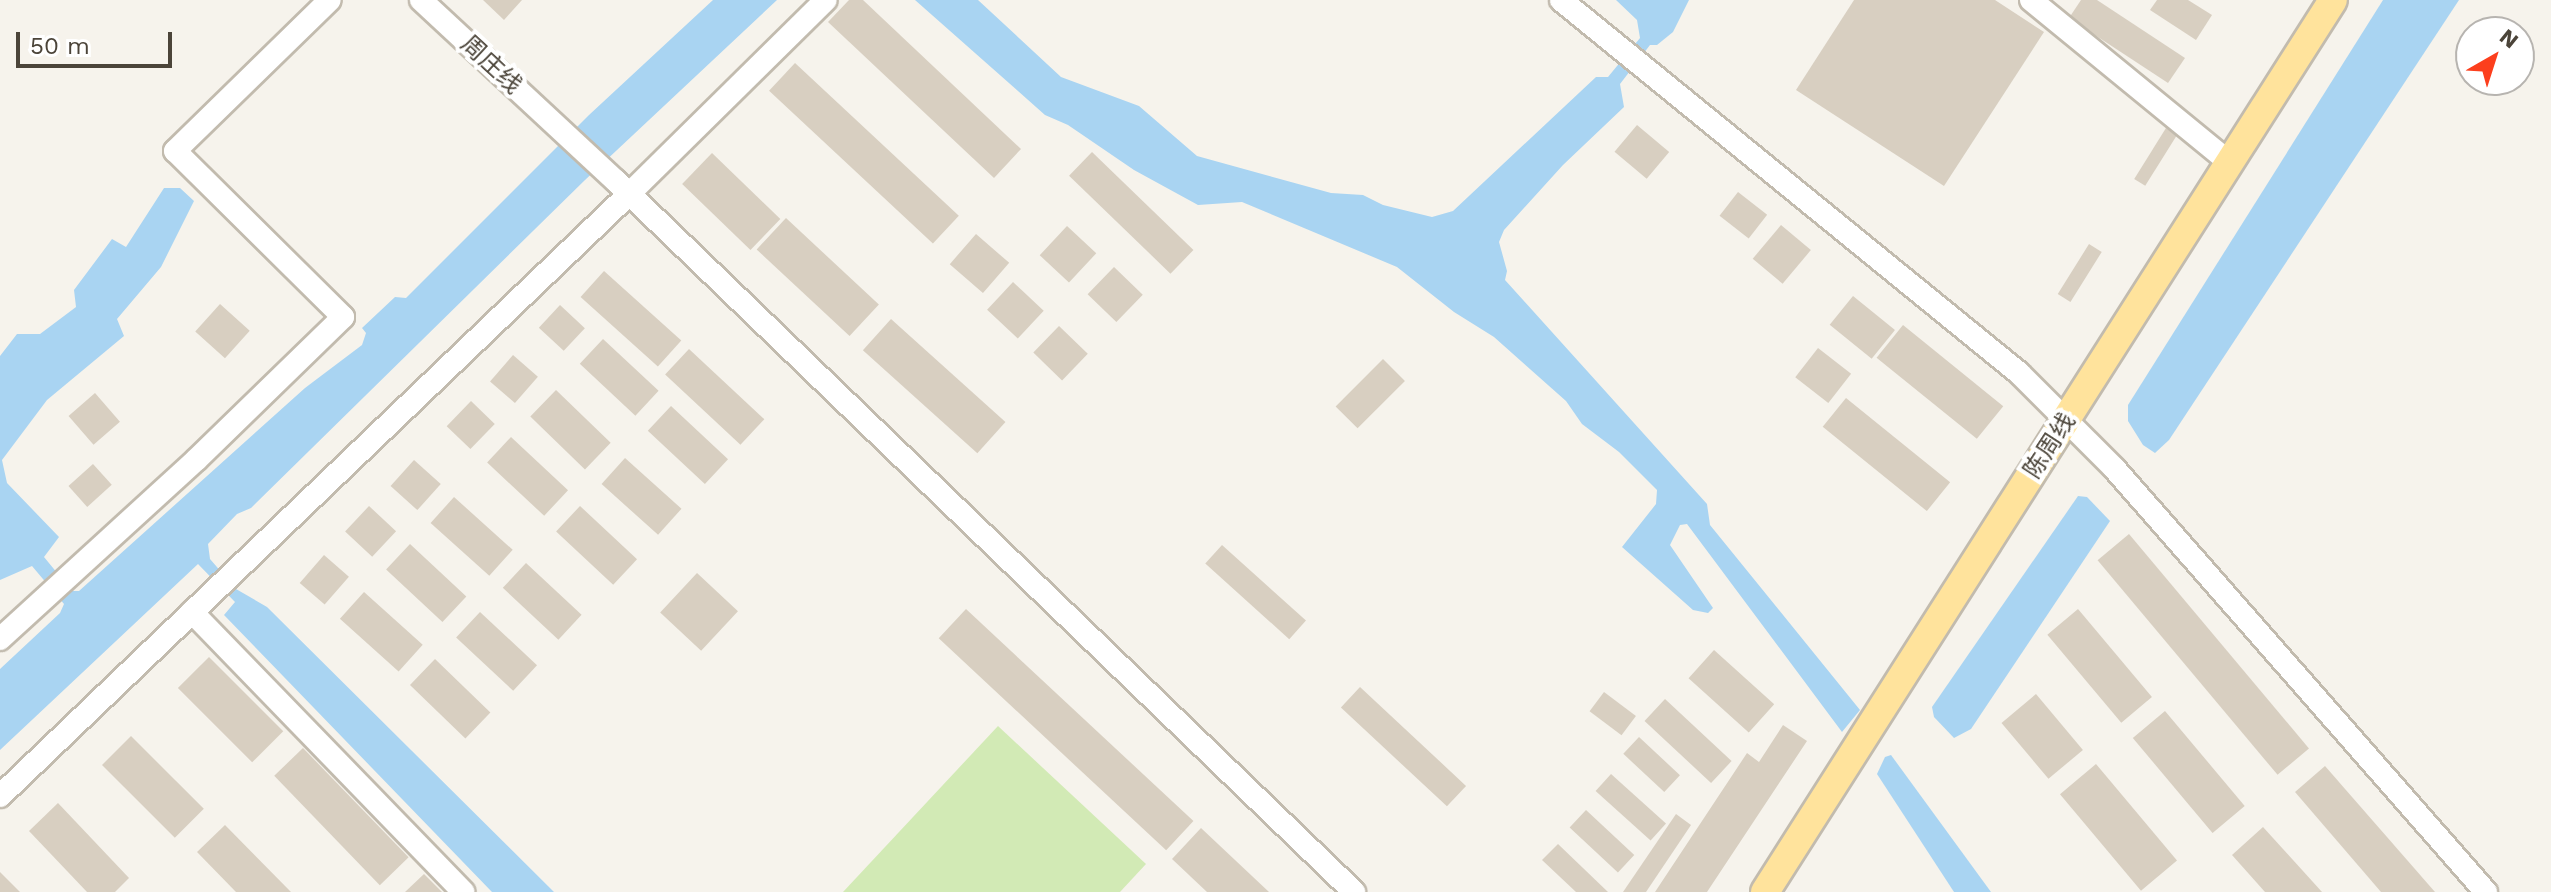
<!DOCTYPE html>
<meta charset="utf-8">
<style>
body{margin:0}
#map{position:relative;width:2551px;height:892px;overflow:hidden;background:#f6f3ec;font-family:"Work Sans","Noto Sans SC",sans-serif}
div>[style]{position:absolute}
.green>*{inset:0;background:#d2eab5}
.water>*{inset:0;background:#a9d4f2}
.building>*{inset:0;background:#d8cfc1;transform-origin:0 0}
.roads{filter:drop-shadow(2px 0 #c2bbae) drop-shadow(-2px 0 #c2bbae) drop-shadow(0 2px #c2bbae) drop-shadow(0 -2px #c2bbae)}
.minor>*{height:22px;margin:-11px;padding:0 11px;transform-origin:11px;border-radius:11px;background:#fff}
.major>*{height:28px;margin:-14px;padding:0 14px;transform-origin:14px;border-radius:14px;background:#ffe39c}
span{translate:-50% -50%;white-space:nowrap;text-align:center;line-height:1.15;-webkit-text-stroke:8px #fff;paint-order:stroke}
.street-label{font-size:24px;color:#4b4439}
.north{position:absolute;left:2455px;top:16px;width:80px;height:80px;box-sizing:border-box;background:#fff;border:2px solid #b7b4b0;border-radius:50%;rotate:39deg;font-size:22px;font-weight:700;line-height:32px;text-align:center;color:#4b4439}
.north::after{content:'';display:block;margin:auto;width:28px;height:36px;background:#fc3f1d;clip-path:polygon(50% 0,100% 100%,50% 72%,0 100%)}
.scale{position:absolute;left:16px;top:32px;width:156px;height:36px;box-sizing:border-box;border:4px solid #4b4439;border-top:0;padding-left:10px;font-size:24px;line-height:28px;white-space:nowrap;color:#4b4439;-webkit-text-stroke:6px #fff;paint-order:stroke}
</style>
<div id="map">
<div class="green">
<div style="clip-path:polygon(998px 726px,1146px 864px,1120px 892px,843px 892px)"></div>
</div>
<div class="water">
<div style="clip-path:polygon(713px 0,777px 0,585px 180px,251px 508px,237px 514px,208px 544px,210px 559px,236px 589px,267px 607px,554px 892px,492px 892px,224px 615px,235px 602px,198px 564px,0 750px,0 669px,60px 613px,64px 604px,32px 566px,0 580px,0 356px,17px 334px,40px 334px,76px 307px,74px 290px,112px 239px,126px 247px,164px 188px,180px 188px,194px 201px,161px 267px,117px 319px,124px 336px,47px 400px,2px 460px,7px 483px,59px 537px,44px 557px,72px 591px,79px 591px,305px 388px,362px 345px,366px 333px,362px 328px,395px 297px,406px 298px,589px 115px)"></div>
<div style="clip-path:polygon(915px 0,978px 0,1061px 77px,1139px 106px,1197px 156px,1331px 193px,1363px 195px,1383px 205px,1432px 217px,1453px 211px,1596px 77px,1608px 77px,1640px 38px,1637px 20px,1616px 0,1689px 0,1673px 32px,1657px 45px,1650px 45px,1620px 84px,1624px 107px,1563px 165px,1504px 230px,1499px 242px,1507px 271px,1505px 280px,1707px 504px,1710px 525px,1860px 710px,1842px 732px,1687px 524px,1680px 525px,1670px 545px,1713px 608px,1708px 613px,1693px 610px,1622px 547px,1656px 504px,1657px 490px,1619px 452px,1582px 424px,1566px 401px,1494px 337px,1454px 312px,1397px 267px,1242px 202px,1198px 205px,1134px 170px,1068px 125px,1045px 115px)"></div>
<div style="clip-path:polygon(2383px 0,2459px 0,2169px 440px,2155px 453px,2143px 445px,2128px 421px,2128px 405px)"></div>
<div style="clip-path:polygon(2078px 496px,2087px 497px,2110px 521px,1971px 729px,1954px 738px,1934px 717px,1932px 707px)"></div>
<div style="clip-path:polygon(1891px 755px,1991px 892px,1954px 892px,1877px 774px,1885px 757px)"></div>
</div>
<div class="building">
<div style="clip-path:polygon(483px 0,522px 0,504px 20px)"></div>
<div style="clip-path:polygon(849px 0,863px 0,1021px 149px,994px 178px,828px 22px)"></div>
<div style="clip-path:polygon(1854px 0,1995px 0,2044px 32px,1944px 186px,1796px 90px)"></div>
<div style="clip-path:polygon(2081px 0,2097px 0,2185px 58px,2168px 83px,2069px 18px)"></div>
<div style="clip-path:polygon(2157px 0,2188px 0,2212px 15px,2196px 40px,2150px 10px)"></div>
<div style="left:795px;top:63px;width:224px;height:38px;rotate:43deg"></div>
<div style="left:1637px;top:125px;width:42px;height:35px;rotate:40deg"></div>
<div style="left:2166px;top:128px;width:13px;height:60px;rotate:32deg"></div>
<div style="left:1092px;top:152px;width:141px;height:33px;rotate:44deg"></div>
<div style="left:712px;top:153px;width:95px;height:43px;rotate:44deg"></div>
<div style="left:1738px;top:192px;width:37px;height:30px;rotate:38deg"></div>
<div style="left:786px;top:218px;width:127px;height:43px;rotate:43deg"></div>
<div style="left:1781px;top:225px;width:39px;height:44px;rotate:40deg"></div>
<div style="left:1067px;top:226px;width:40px;height:40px;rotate:43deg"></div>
<div style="left:976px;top:234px;width:44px;height:40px;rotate:41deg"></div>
<div style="left:2089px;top:244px;width:15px;height:59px;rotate:32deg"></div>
<div style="left:1114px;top:267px;width:40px;height:38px;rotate:44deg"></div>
<div style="left:604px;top:271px;width:104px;height:35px;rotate:42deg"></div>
<div style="left:1013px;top:282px;width:42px;height:38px;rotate:43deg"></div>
<div style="left:1853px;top:296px;width:54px;height:37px;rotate:39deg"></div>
<div style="left:220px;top:304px;width:40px;height:37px;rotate:42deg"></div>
<div style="left:560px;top:305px;width:34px;height:31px;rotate:43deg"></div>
<div style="left:891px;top:319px;width:154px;height:42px;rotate:42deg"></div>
<div style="left:1903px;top:325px;width:129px;height:42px;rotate:39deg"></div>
<div style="left:1059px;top:326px;width:40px;height:37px;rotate:44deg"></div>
<div style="left:603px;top:339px;width:76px;height:34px;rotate:43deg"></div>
<div style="left:1818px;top:348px;width:42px;height:37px;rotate:38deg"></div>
<div style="left:689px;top:349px;width:103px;height:35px;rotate:43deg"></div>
<div style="left:513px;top:355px;width:33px;height:35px;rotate:41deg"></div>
<div style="left:1383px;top:359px;width:31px;height:67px;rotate:45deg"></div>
<div style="left:556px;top:390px;width:76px;height:37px;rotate:44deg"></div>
<div style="left:95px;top:393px;width:38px;height:35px;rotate:49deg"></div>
<div style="left:1846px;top:398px;width:134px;height:37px;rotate:39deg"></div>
<div style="left:471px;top:401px;width:33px;height:35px;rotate:44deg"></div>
<div style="left:671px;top:406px;width:78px;height:34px;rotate:43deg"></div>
<div style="left:511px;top:437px;width:78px;height:35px;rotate:43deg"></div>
<div style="left:625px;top:458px;width:76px;height:35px;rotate:42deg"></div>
<div style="left:414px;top:460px;width:36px;height:35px;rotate:42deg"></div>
<div style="left:93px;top:464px;width:28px;height:33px;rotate:48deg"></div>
<div style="left:454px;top:497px;width:79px;height:35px;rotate:42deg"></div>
<div style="left:369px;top:506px;width:37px;height:35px;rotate:43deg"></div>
<div style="left:580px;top:506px;width:78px;height:35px;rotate:43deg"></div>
<div style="left:2129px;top:534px;width:280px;height:41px;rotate:50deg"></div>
<div style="left:410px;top:544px;width:77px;height:35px;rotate:43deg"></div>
<div style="left:1222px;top:545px;width:113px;height:25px;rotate:42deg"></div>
<div style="left:324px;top:555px;width:33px;height:37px;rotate:41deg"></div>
<div style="left:526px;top:563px;width:76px;height:34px;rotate:43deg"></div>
<div style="left:697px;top:573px;width:56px;height:54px;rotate:43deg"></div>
<div style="left:364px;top:592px;width:79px;height:36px;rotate:42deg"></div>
<div style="left:966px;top:609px;width:311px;height:40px;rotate:43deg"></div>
<div style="left:2078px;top:609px;width:115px;height:40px;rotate:50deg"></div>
<div style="left:480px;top:612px;width:78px;height:35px;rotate:43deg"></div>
<div style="left:1714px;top:650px;width:81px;height:38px;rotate:42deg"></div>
<div style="left:209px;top:657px;width:105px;height:44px;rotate:45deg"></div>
<div style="left:435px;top:659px;width:77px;height:36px;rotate:44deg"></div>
<div style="left:1360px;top:687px;width:145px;height:28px;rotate:43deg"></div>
<div style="left:1604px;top:692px;width:40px;height:24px;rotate:37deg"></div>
<div style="left:2036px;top:694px;width:73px;height:45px;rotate:50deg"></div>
<div style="left:1665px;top:699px;width:91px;height:30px;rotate:43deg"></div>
<div style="left:2165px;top:711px;width:124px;height:42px;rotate:50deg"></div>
<div style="clip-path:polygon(1783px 725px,1807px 741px,1707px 892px,1655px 892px,1747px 753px,1759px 762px)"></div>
<div style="left:131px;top:736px;width:103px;height:41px;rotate:45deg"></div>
<div style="left:1639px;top:737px;width:56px;height:23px;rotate:43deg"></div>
<div style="left:303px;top:748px;width:152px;height:40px;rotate:46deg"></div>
<div style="left:2096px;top:764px;width:126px;height:47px;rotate:50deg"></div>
<div style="clip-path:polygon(2325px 766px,2435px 892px,2381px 892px,2295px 792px)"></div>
<div style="left:1611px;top:774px;width:74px;height:23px;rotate:42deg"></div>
<div style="clip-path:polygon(58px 803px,129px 878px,115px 892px,87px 892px,29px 831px)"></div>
<div style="left:1586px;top:810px;width:66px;height:24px;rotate:43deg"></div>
<div style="clip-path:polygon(1676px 814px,1691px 825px,1646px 892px,1623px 892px)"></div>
<div style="clip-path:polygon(225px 825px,291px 892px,236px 892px,197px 852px)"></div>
<div style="clip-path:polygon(2263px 827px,2322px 892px,2265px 892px,2232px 855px)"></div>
<div style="clip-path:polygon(1201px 828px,1269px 892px,1207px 892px,1172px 859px)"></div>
<div style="clip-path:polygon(1558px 844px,1608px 892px,1576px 892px,1542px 860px)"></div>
<div style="clip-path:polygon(0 872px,20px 892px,0 892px)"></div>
<div style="clip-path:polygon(424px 874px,442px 892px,405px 892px)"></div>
</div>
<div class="roads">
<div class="minor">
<div style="left:421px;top:0;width:266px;rotate:42.9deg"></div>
<div style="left:616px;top:181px;width:1025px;rotate:43.93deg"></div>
<div style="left:1561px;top:0;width:591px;rotate:39.16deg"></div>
<div style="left:2019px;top:373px;width:134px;rotate:45deg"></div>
<div style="left:2114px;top:468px;width:564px;rotate:48.74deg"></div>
<div style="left:2031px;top:0;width:257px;rotate:39.3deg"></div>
<div style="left:192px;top:612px;width:390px;rotate:45.9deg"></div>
<div style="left:0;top:639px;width:265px;rotate:-42.4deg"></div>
<div style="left:196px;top:460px;width:205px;rotate:-44.2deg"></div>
<div style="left:343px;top:317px;width:236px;rotate:-135.3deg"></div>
<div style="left:175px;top:151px;width:216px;rotate:-44.3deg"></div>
<div style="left:0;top:796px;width:871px;rotate:-43.74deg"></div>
<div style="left:629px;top:194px;width:276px;rotate:-44.6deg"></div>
</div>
<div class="major">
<div style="left:1765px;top:892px;width:1057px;rotate:-57.51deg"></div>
</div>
</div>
<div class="street-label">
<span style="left:491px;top:65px;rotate:43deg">周庄线</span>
<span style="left:2050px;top:446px;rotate:-57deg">陈周线</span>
</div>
<div class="north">N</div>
<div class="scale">50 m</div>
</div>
